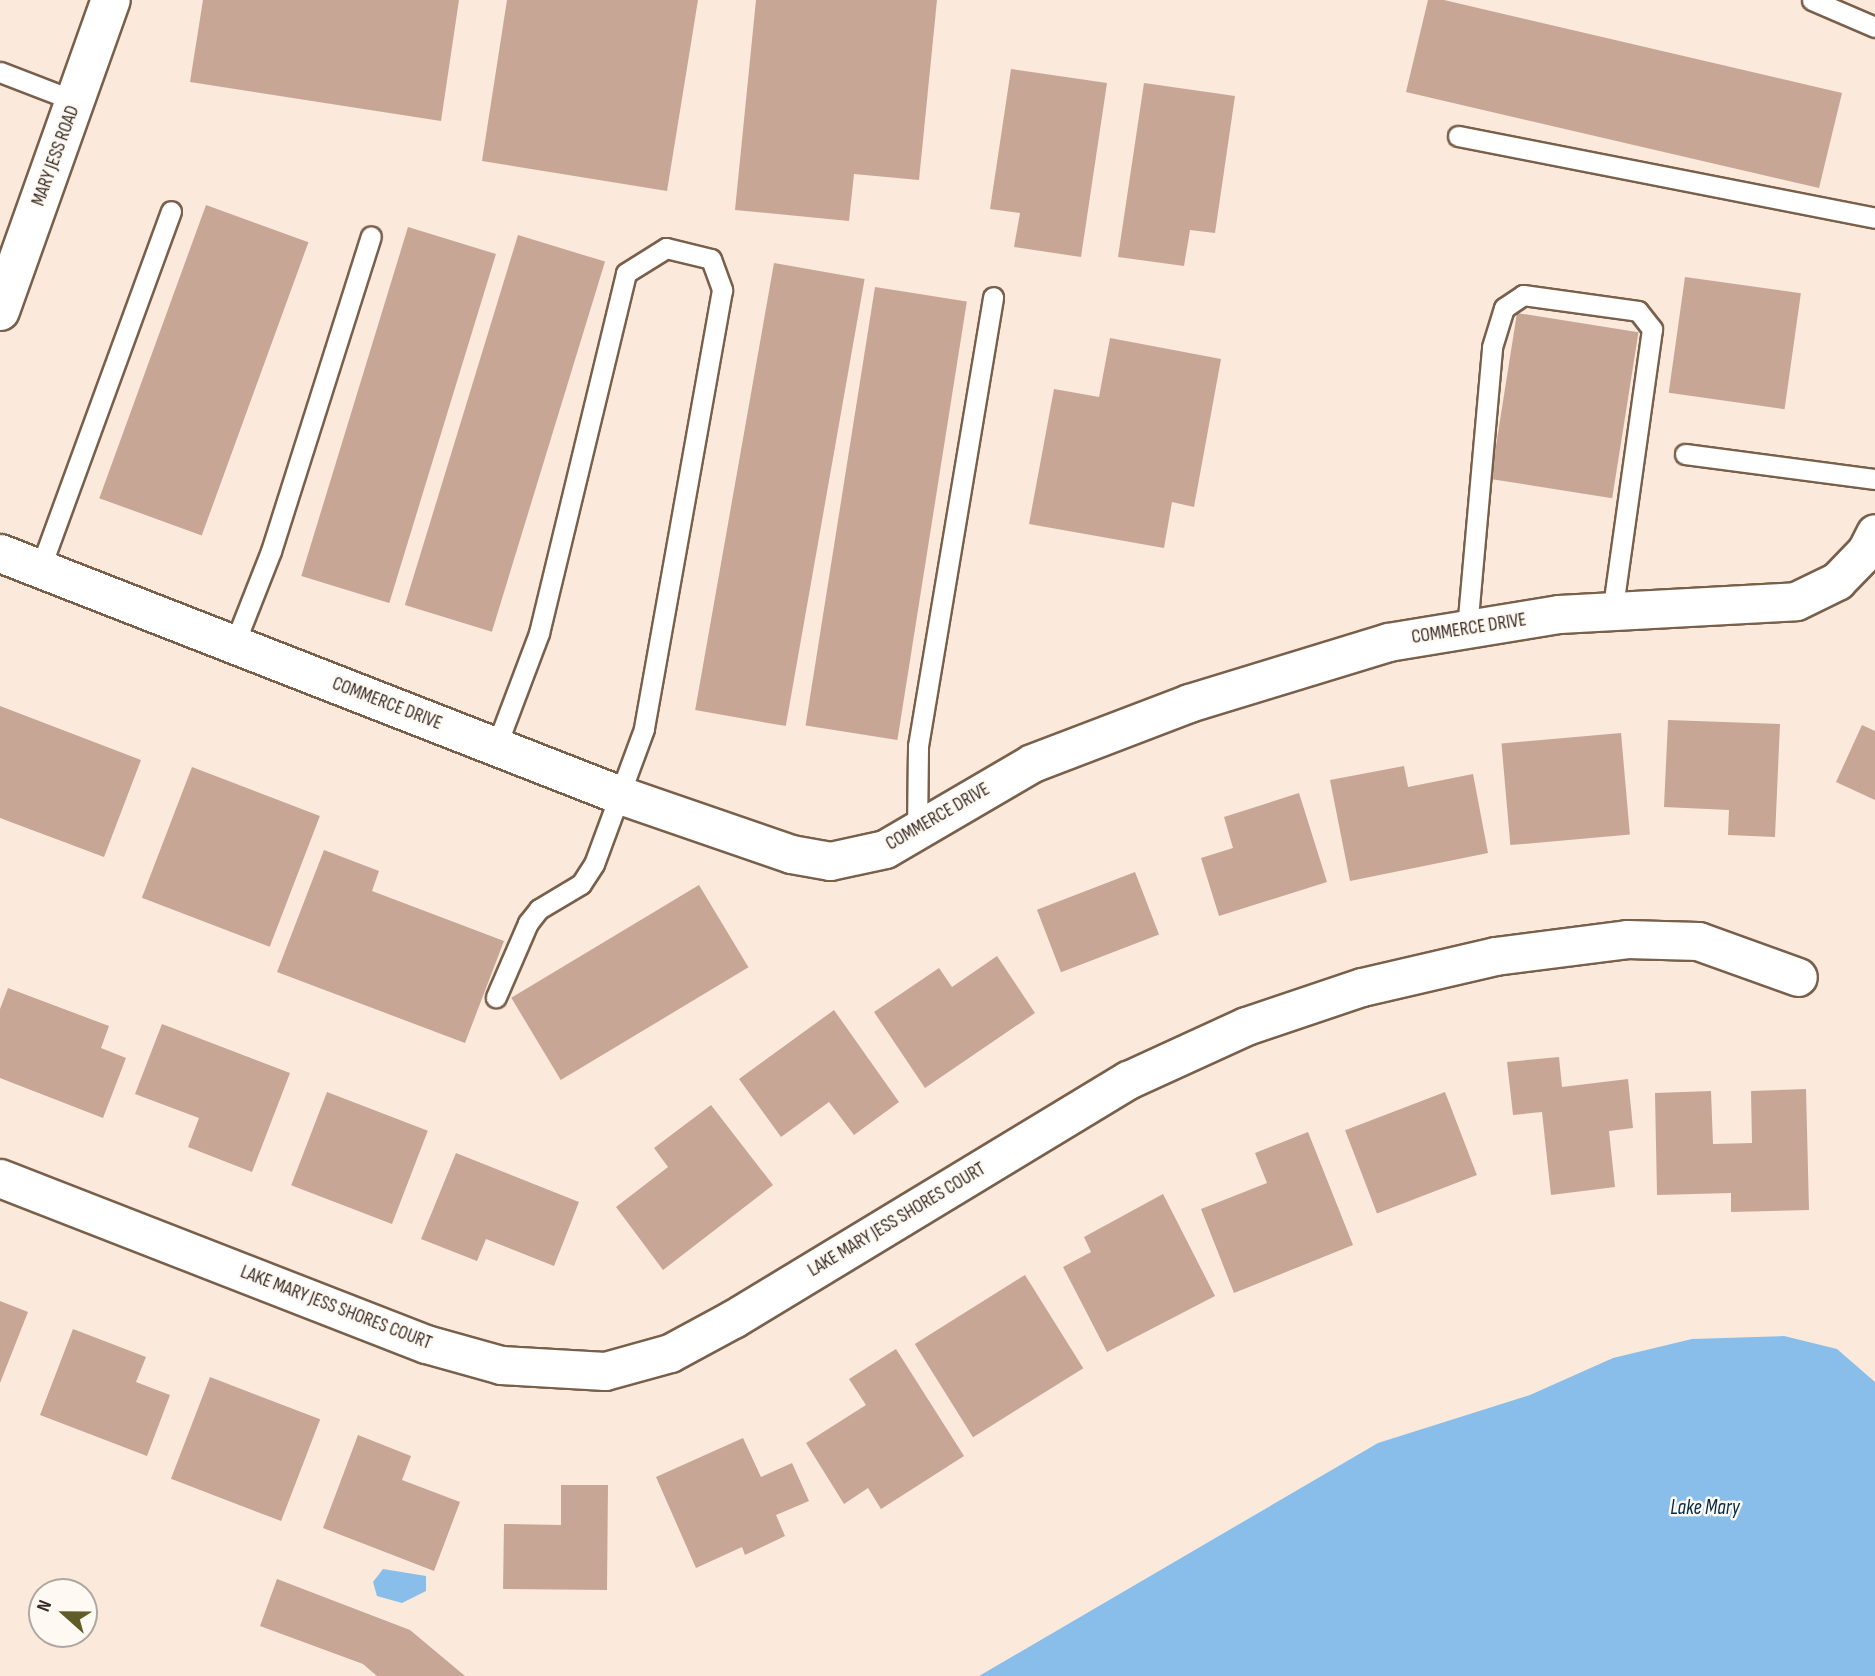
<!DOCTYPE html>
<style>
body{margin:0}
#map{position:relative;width:1875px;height:1676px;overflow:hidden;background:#fbe9db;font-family:"Sofia Sans Condensed",sans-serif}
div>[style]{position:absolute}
.water>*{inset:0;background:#89beea}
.building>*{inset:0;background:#c7a696;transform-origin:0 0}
.roads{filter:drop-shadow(2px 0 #79604b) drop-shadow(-2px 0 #79604b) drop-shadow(0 2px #79604b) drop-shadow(0 -2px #79604b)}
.lane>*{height:19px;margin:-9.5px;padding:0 9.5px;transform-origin:9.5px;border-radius:9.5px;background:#fff}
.street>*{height:37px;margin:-18.5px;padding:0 18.5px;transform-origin:18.5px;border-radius:18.5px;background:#fff}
.secondary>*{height:38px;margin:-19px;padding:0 19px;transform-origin:19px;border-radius:19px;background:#fff}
span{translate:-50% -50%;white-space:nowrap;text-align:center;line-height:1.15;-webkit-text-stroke:5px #fff9f4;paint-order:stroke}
.street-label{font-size:19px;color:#382d24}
.water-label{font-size:21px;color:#012c49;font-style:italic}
.north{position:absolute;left:28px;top:1578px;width:70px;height:70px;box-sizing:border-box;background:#fff9f4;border:2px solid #afa7a1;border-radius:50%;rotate:291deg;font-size:19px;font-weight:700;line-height:28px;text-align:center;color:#382d24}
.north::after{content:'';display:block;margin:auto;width:24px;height:32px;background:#615d29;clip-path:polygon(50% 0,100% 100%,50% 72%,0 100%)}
</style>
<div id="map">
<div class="water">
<div style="clip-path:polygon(1784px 1336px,1837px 1349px,1875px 1382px,1875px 1676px,979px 1676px,1378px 1443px,1530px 1395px,1613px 1358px,1692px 1339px)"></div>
<div style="clip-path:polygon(383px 1569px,426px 1576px,426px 1591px,402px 1603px,377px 1596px,373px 1582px)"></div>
</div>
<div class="building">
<div style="clip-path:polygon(203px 0,459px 0,441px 121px,190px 82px)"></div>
<div style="clip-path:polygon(507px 0,698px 0,667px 191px,482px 161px)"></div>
<div style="clip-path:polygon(756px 0,937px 0,919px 180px,854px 174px,849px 221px,735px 210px)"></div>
<div style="clip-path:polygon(1428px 0,1444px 0,1842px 93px,1819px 188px,1406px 92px)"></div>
<div style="clip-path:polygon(1011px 69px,1107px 83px,1081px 257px,1014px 247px,1020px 213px,990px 209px)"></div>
<div style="clip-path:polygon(1144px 83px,1235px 96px,1215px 233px,1190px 230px,1184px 266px,1118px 257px)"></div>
<div style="left:206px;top:205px;width:109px;height:312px;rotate:20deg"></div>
<div style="left:408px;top:227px;width:92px;height:365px;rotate:17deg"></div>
<div style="left:518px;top:235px;width:91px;height:387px;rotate:17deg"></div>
<div style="left:774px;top:263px;width:92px;height:454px;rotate:10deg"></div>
<div style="left:1685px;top:277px;width:117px;height:117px;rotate:8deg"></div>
<div style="left:875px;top:287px;width:93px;height:444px;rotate:9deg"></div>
<div style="left:1517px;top:313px;width:123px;height:168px;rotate:9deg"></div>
<div style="clip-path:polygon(1110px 338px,1221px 359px,1194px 507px,1172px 502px,1164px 548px,1029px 524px,1054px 389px,1099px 397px)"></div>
<div style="clip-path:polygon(0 706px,141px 760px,104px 857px,0 818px)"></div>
<div style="clip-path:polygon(1668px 720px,1780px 724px,1775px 837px,1728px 835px,1729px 810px,1664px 807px)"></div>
<div style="clip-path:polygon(1862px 725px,1875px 731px,1875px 800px,1836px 782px)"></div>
<div style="left:1621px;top:733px;width:102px;height:120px;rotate:85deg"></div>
<div style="clip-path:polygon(1404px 766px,1408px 787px,1473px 774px,1488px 853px,1350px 881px,1330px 780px)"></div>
<div style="left:192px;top:767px;width:137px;height:140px;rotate:21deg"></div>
<div style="clip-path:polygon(1299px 793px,1327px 882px,1219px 916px,1201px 858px,1233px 848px,1224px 817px)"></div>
<div style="clip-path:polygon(324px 850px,379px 871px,372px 891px,504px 941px,465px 1043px,277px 972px)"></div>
<div style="left:1135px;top:872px;width:67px;height:105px;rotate:69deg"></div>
<div style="left:699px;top:885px;width:96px;height:219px;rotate:59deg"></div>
<div style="clip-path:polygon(997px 956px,1035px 1013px,925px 1088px,874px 1012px,939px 968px,952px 987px)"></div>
<div style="clip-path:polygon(8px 988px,109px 1026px,101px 1048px,126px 1058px,103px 1118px,0 1078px,0 1009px)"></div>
<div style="clip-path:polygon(834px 1010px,899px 1102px,854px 1135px,829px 1102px,781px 1137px,739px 1079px)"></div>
<div style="clip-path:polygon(162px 1024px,290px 1073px,252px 1172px,188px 1147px,199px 1118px,135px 1094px)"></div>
<div style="clip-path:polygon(1559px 1057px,1562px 1087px,1628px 1079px,1633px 1128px,1609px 1131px,1615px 1187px,1551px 1195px,1542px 1112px,1513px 1115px,1507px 1062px)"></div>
<div style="clip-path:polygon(1806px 1089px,1809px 1210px,1731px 1212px,1731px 1193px,1657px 1195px,1655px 1093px,1711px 1091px,1713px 1144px,1752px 1143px,1751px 1091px)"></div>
<div style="left:327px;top:1092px;width:108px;height:100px;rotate:21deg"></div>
<div style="left:1445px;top:1092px;width:89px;height:107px;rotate:69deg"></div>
<div style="clip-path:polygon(711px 1105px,773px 1185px,663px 1270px,616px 1207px,668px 1167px,654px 1148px)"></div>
<div style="clip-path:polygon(1308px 1132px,1353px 1245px,1234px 1293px,1201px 1209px,1267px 1183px,1255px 1153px)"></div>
<div style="clip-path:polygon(456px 1153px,579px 1202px,554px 1266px,486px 1239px,477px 1261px,421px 1239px)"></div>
<div style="clip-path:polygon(1163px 1194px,1215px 1296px,1107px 1352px,1063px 1267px,1091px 1252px,1084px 1237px)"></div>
<div style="left:1025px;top:1275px;width:110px;height:130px;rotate:58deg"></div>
<div style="clip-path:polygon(0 1301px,28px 1312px,0 1383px)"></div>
<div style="clip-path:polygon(73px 1329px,146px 1357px,136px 1382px,170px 1395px,147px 1456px,40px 1415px)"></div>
<div style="clip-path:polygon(896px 1349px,964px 1456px,881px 1509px,868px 1488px,844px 1504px,806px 1443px,866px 1405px,849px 1379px)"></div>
<div style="left:210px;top:1377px;width:118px;height:109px;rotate:21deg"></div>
<div style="clip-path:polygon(358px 1435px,411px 1456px,402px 1480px,460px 1502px,434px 1571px,323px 1528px)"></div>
<div style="clip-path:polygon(743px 1438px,761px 1477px,792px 1463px,809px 1501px,776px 1515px,785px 1536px,745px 1555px,742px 1547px,696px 1568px,656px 1477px)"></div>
<div style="clip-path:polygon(561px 1485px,608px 1485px,607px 1590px,503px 1589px,504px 1524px,561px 1525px)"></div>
<div style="clip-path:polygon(277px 1579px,410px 1630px,465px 1676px,377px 1676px,363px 1664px,260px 1626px)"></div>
</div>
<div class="roads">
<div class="lane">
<div style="left:1812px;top:0;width:69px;rotate:23.2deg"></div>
<div style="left:0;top:72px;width:80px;rotate:21.1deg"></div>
<div style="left:1458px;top:136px;width:425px;rotate:11.1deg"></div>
<div style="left:1685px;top:454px;width:192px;rotate:7.5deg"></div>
<div style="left:40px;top:569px;width:381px;rotate:-69.9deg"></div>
<div style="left:1467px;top:629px;width:283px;rotate:-84.9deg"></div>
<div style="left:1492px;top:347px;width:41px;rotate:-72.9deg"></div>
<div style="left:1504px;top:308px;width:23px;rotate:-34deg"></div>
<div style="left:1523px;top:295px;width:116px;rotate:7.9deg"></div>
<div style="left:1638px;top:311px;width:23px;rotate:52deg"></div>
<div style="left:1652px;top:329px;width:286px;rotate:98deg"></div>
<div style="left:234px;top:645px;width:101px;rotate:-68.5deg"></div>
<div style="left:271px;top:551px;width:330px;rotate:-72.4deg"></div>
<div style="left:496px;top:747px;width:122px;rotate:-69.3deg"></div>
<div style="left:539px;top:633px;width:370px;rotate:-76.4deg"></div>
<div style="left:626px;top:273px;width:47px;rotate:-32deg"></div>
<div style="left:666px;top:248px;width:46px;rotate:13.7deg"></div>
<div style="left:711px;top:259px;width:33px;rotate:70deg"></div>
<div style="left:722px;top:290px;width:446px;rotate:100.1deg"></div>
<div style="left:644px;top:729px;width:144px;rotate:110.3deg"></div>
<div style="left:594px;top:864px;width:24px;rotate:123deg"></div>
<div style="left:581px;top:884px;width:49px;rotate:149.2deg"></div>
<div style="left:539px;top:909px;width:18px;rotate:128deg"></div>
<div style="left:528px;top:923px;width:81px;rotate:113.4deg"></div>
<div style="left:917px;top:830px;width:84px;rotate:-89.3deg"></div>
<div style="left:918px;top:746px;width:455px;rotate:-80.5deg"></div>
</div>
<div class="street">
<div style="left:0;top:553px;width:666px;rotate:21.32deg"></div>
<div style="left:620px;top:795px;width:181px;rotate:19deg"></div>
<div style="left:791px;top:854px;width:40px;rotate:10deg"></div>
<div style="left:830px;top:861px;width:56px;rotate:-12.3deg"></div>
<div style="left:885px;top:849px;width:170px;rotate:-30.3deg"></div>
<div style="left:1032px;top:763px;width:168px;rotate:-20.9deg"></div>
<div style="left:1189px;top:703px;width:208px;rotate:-17deg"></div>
<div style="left:1388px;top:642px;width:173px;rotate:-9.3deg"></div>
<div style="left:1559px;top:614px;width:237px;rotate:-3.1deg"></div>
<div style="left:1796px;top:601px;width:46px;rotate:-26deg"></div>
<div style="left:1837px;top:581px;width:42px;rotate:-46deg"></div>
<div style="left:1866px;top:551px;width:20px;rotate:-63deg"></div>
<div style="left:0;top:1178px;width:457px;rotate:21.3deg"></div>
<div style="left:426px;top:1344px;width:78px;rotate:15.6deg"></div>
<div style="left:501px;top:1365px;width:104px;rotate:3.3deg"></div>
<div style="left:605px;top:1371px;width:67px;rotate:-15.5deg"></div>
<div style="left:670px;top:1353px;width:72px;rotate:-28.4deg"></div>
<div style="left:733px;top:1319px;width:462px;rotate:-31.2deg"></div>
<div style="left:1128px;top:1080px;width:130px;rotate:-24.6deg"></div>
<div style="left:1246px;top:1026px;width:122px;rotate:-18.6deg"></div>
<div style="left:1362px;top:987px;width:137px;rotate:-13.1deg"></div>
<div style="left:1495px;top:956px;width:133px;rotate:-7.3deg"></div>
<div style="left:1627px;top:939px;width:71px;rotate:1.6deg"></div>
<div style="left:1698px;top:941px;width:106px;rotate:19.8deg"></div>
</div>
<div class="secondary">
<div style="left:0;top:311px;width:330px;rotate:-70.4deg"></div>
</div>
</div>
<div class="street-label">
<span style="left:56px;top:156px;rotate:-70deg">MARY JESS ROAD</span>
<span style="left:1469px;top:629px;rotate:-9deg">COMMERCE DRIVE</span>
<span style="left:387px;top:704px;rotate:21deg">COMMERCE DRIVE</span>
<span style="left:938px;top:817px;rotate:-30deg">COMMERCE DRIVE</span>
<span style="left:897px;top:1220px;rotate:-31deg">LAKE MARY JESS SHORES COURT</span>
<span style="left:336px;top:1308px;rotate:21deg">LAKE MARY JESS SHORES COURT</span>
</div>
<div class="water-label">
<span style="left:1705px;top:1508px">Lake Mary</span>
</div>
<div class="north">N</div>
</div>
